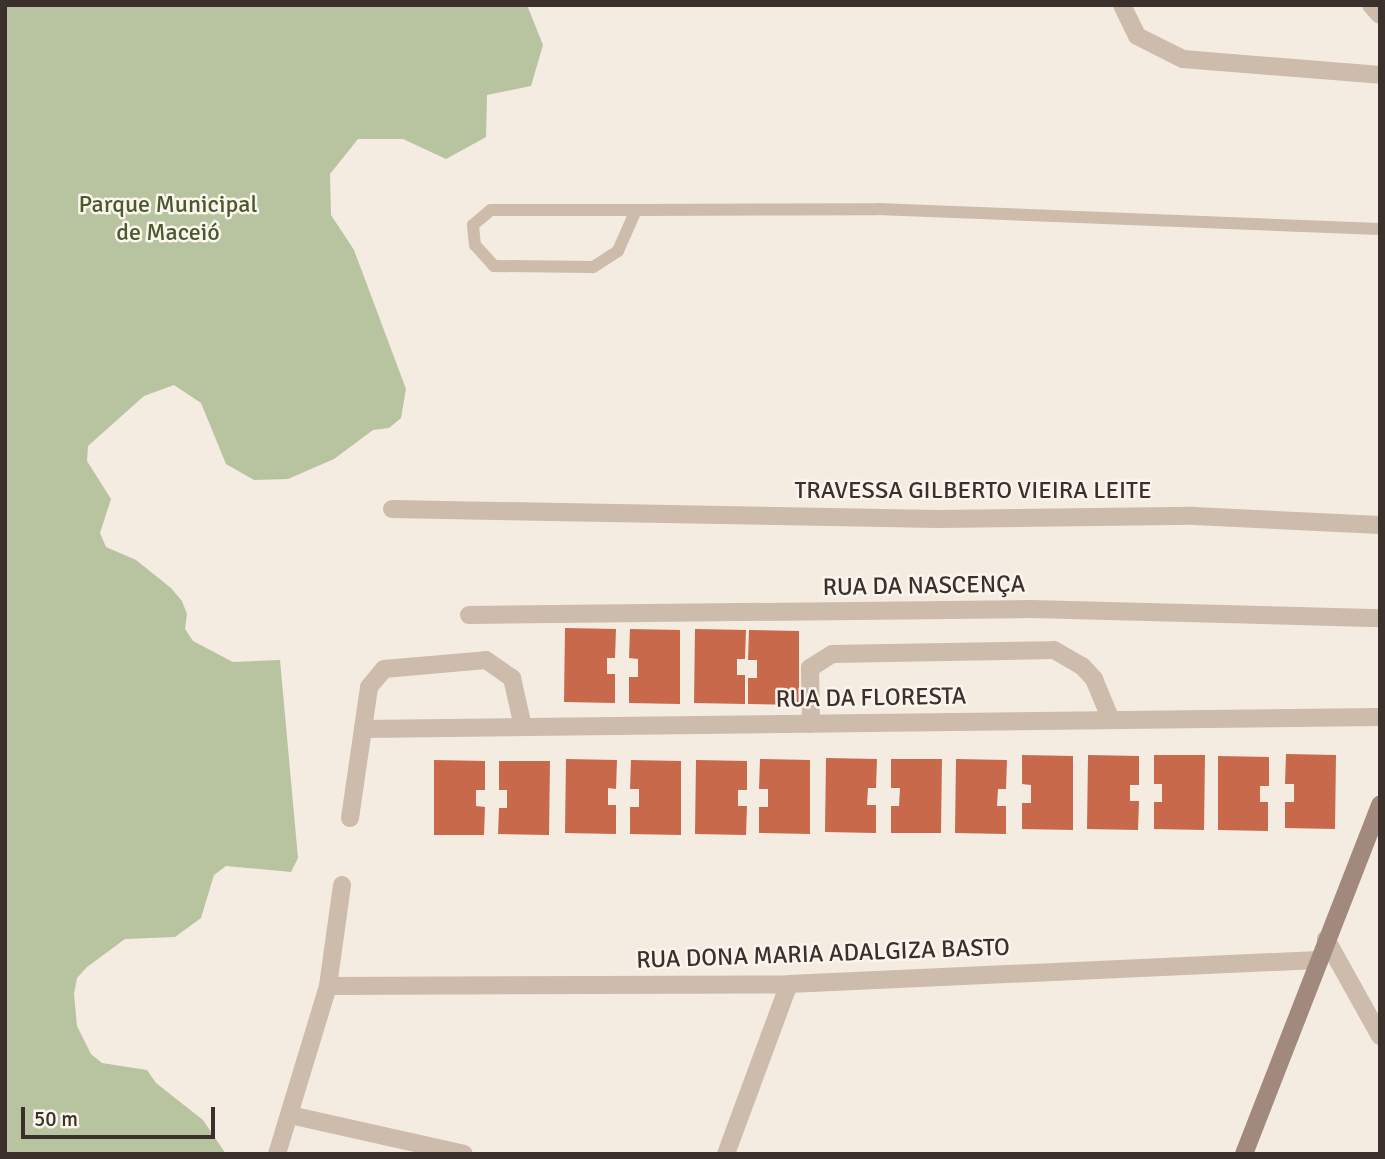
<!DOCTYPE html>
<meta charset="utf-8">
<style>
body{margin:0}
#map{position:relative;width:1385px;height:1159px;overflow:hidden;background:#f4ebe1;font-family:Signika,sans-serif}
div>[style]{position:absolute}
.green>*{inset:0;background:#b8c4a0}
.building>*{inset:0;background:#c8694b}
.lane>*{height:12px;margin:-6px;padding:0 6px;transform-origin:6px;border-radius:6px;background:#cdbbac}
.street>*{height:18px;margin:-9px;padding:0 9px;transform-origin:9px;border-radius:9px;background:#cdbbac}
.secondary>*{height:18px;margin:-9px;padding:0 9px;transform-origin:9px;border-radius:9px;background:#a18a7d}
span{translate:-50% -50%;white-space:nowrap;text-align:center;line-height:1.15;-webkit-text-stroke:5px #fbf5ee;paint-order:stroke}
.park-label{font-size:24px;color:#4a5a2e}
.street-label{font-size:24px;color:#3b302b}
.frame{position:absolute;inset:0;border:7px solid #3b302b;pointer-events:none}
.scale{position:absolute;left:21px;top:1107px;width:194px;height:32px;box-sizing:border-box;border:4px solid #3b302b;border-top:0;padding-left:9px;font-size:21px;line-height:24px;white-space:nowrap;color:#3b302b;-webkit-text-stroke:5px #fbf5ee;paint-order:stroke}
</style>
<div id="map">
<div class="green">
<div style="clip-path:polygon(5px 5px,527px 5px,543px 45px,531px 86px,487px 95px,486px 137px,446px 159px,403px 139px,358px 139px,330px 174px,331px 215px,354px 250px,406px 389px,401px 418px,389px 428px,373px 430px,334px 459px,288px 479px,254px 480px,226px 464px,201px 403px,174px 385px,144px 396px,88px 446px,87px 461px,111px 499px,100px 533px,106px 547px,136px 560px,171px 588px,182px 601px,187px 614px,185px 629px,193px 641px,233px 662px,280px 660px,298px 858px,291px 872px,226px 866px,214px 875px,201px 918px,175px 937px,125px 939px,87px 967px,77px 978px,74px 994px,77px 1026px,91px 1054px,102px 1063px,147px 1070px,156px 1083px,203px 1120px,226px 1154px,5px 1154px)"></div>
</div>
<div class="building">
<div style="clip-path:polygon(565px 628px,616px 629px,615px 658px,607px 658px,607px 674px,615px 674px,615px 703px,564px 702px)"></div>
<div style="clip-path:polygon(630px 629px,680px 630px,680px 704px,629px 703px,629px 677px,638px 677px,638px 659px,629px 658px)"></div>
<div style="clip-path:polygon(695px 629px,746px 630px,745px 659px,737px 659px,737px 675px,745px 675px,745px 704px,694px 703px)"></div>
<div style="clip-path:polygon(749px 630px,799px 631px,799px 705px,748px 704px,748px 678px,757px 678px,757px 660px,748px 660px)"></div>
<div style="clip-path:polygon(1286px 754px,1336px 755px,1335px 829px,1285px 828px,1285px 802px,1294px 802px,1294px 784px,1285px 784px)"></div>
<div style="clip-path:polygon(1022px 755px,1073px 756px,1073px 830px,1022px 829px,1022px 803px,1031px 803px,1031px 785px,1022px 784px)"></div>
<div style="clip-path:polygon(1088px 755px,1139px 756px,1139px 785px,1130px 785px,1130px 801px,1139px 801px,1138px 830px,1087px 829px)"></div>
<div style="clip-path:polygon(1154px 755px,1205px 755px,1204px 830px,1154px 829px,1154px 802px,1162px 802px,1162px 784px,1154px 784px)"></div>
<div style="clip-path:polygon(1218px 756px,1269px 757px,1269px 786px,1260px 786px,1260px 802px,1268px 802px,1268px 831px,1218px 830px)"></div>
<div style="clip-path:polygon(826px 758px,877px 759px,876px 788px,868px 788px,867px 805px,876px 805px,876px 833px,825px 832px)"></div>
<div style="clip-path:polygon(566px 759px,617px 760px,616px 789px,608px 788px,608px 805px,616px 805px,616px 834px,565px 833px)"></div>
<div style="clip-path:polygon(760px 759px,810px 760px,810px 834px,759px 833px,759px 807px,768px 807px,768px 789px,759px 789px)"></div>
<div style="clip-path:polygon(891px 759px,942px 759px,941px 833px,891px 833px,891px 806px,899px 806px,900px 788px,891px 788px)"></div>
<div style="clip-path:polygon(956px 759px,1007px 760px,1006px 789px,998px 789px,997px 806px,1006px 806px,1006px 834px,955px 833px)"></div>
<div style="clip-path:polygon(434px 760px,485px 761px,485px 790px,476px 790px,476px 806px,485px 807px,484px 835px,434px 835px)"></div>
<div style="clip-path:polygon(631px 760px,681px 761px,681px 835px,630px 834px,630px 807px,639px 807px,639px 789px,630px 789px)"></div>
<div style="clip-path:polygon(696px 760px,747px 761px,747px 790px,738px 790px,738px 806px,747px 806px,746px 835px,695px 834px)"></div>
<div style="clip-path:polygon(499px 761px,550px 761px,549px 835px,498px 834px,499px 808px,507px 808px,507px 790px,499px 790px)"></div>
</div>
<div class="lane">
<div style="left:636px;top:210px;width:45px;rotate:113.7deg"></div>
<div style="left:618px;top:251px;width:30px;rotate:147deg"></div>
<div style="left:593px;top:267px;width:99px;rotate:-179.4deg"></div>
<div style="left:494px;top:266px;width:28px;rotate:-132deg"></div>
<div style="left:475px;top:245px;width:20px;rotate:-96deg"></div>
<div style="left:473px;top:225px;width:23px;rotate:-40deg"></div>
<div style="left:491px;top:210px;width:145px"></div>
<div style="left:636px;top:210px;width:241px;rotate:-0.2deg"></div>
<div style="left:877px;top:209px;width:503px;rotate:2.28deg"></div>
</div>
<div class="street">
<div style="left:1122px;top:5px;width:34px;rotate:64deg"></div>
<div style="left:1137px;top:36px;width:51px;rotate:26.6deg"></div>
<div style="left:1183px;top:59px;width:198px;rotate:4.6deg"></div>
<div style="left:1371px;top:5px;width:13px;rotate:48deg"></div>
<div style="left:392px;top:509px;width:546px;rotate:1.05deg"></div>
<div style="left:938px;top:519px;width:256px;rotate:-0.7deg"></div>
<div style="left:1194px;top:516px;width:186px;rotate:2.8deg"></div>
<div style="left:469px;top:615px;width:562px;rotate:-0.61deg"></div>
<div style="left:1031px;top:609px;width:349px;rotate:1.5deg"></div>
<div style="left:811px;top:724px;width:56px;rotate:-91deg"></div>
<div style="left:810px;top:668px;width:26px;rotate:-32deg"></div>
<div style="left:832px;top:654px;width:222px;rotate:-1deg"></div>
<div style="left:1054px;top:650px;width:32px;rotate:30deg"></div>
<div style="left:1082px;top:666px;width:18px;rotate:47deg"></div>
<div style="left:1094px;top:679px;width:44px;rotate:67.5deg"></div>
<div style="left:363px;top:729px;width:1017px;rotate:-0.68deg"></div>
<div style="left:350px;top:818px;width:132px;rotate:-81.7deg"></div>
<div style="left:369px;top:687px;width:23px;rotate:-50deg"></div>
<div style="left:384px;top:669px;width:102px;rotate:-5deg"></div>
<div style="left:486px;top:660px;width:32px;rotate:35deg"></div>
<div style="left:512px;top:678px;width:50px;rotate:77.3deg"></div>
<div style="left:1326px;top:939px;width:111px;rotate:60.9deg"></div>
<div style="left:328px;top:986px;width:461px;rotate:-0.2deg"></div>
<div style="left:789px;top:984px;width:530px;rotate:-2.6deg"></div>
<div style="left:290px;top:1115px;width:178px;rotate:12.6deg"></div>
<div style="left:277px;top:1154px;width:176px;rotate:-73.1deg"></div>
<div style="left:328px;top:986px;width:102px;rotate:-82.1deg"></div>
<div style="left:726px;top:1154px;width:181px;rotate:-69.7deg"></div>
</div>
<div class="secondary">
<div style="left:1244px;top:1154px;width:375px;rotate:-68.7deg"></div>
</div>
<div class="park-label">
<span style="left:168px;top:219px">Parque Municipal<br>de Maceió</span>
</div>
<div class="street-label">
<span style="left:973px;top:491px">TRAVESSA GILBERTO VIEIRA LEITE</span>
<span style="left:924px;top:586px;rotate:-1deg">RUA DA NASCENÇA</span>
<span style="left:871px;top:698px;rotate:-1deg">RUA DA FLORESTA</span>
<span style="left:823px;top:954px;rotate:-2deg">RUA DONA MARIA ADALGIZA BASTO</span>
</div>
<div class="frame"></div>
<div class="scale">50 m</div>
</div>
